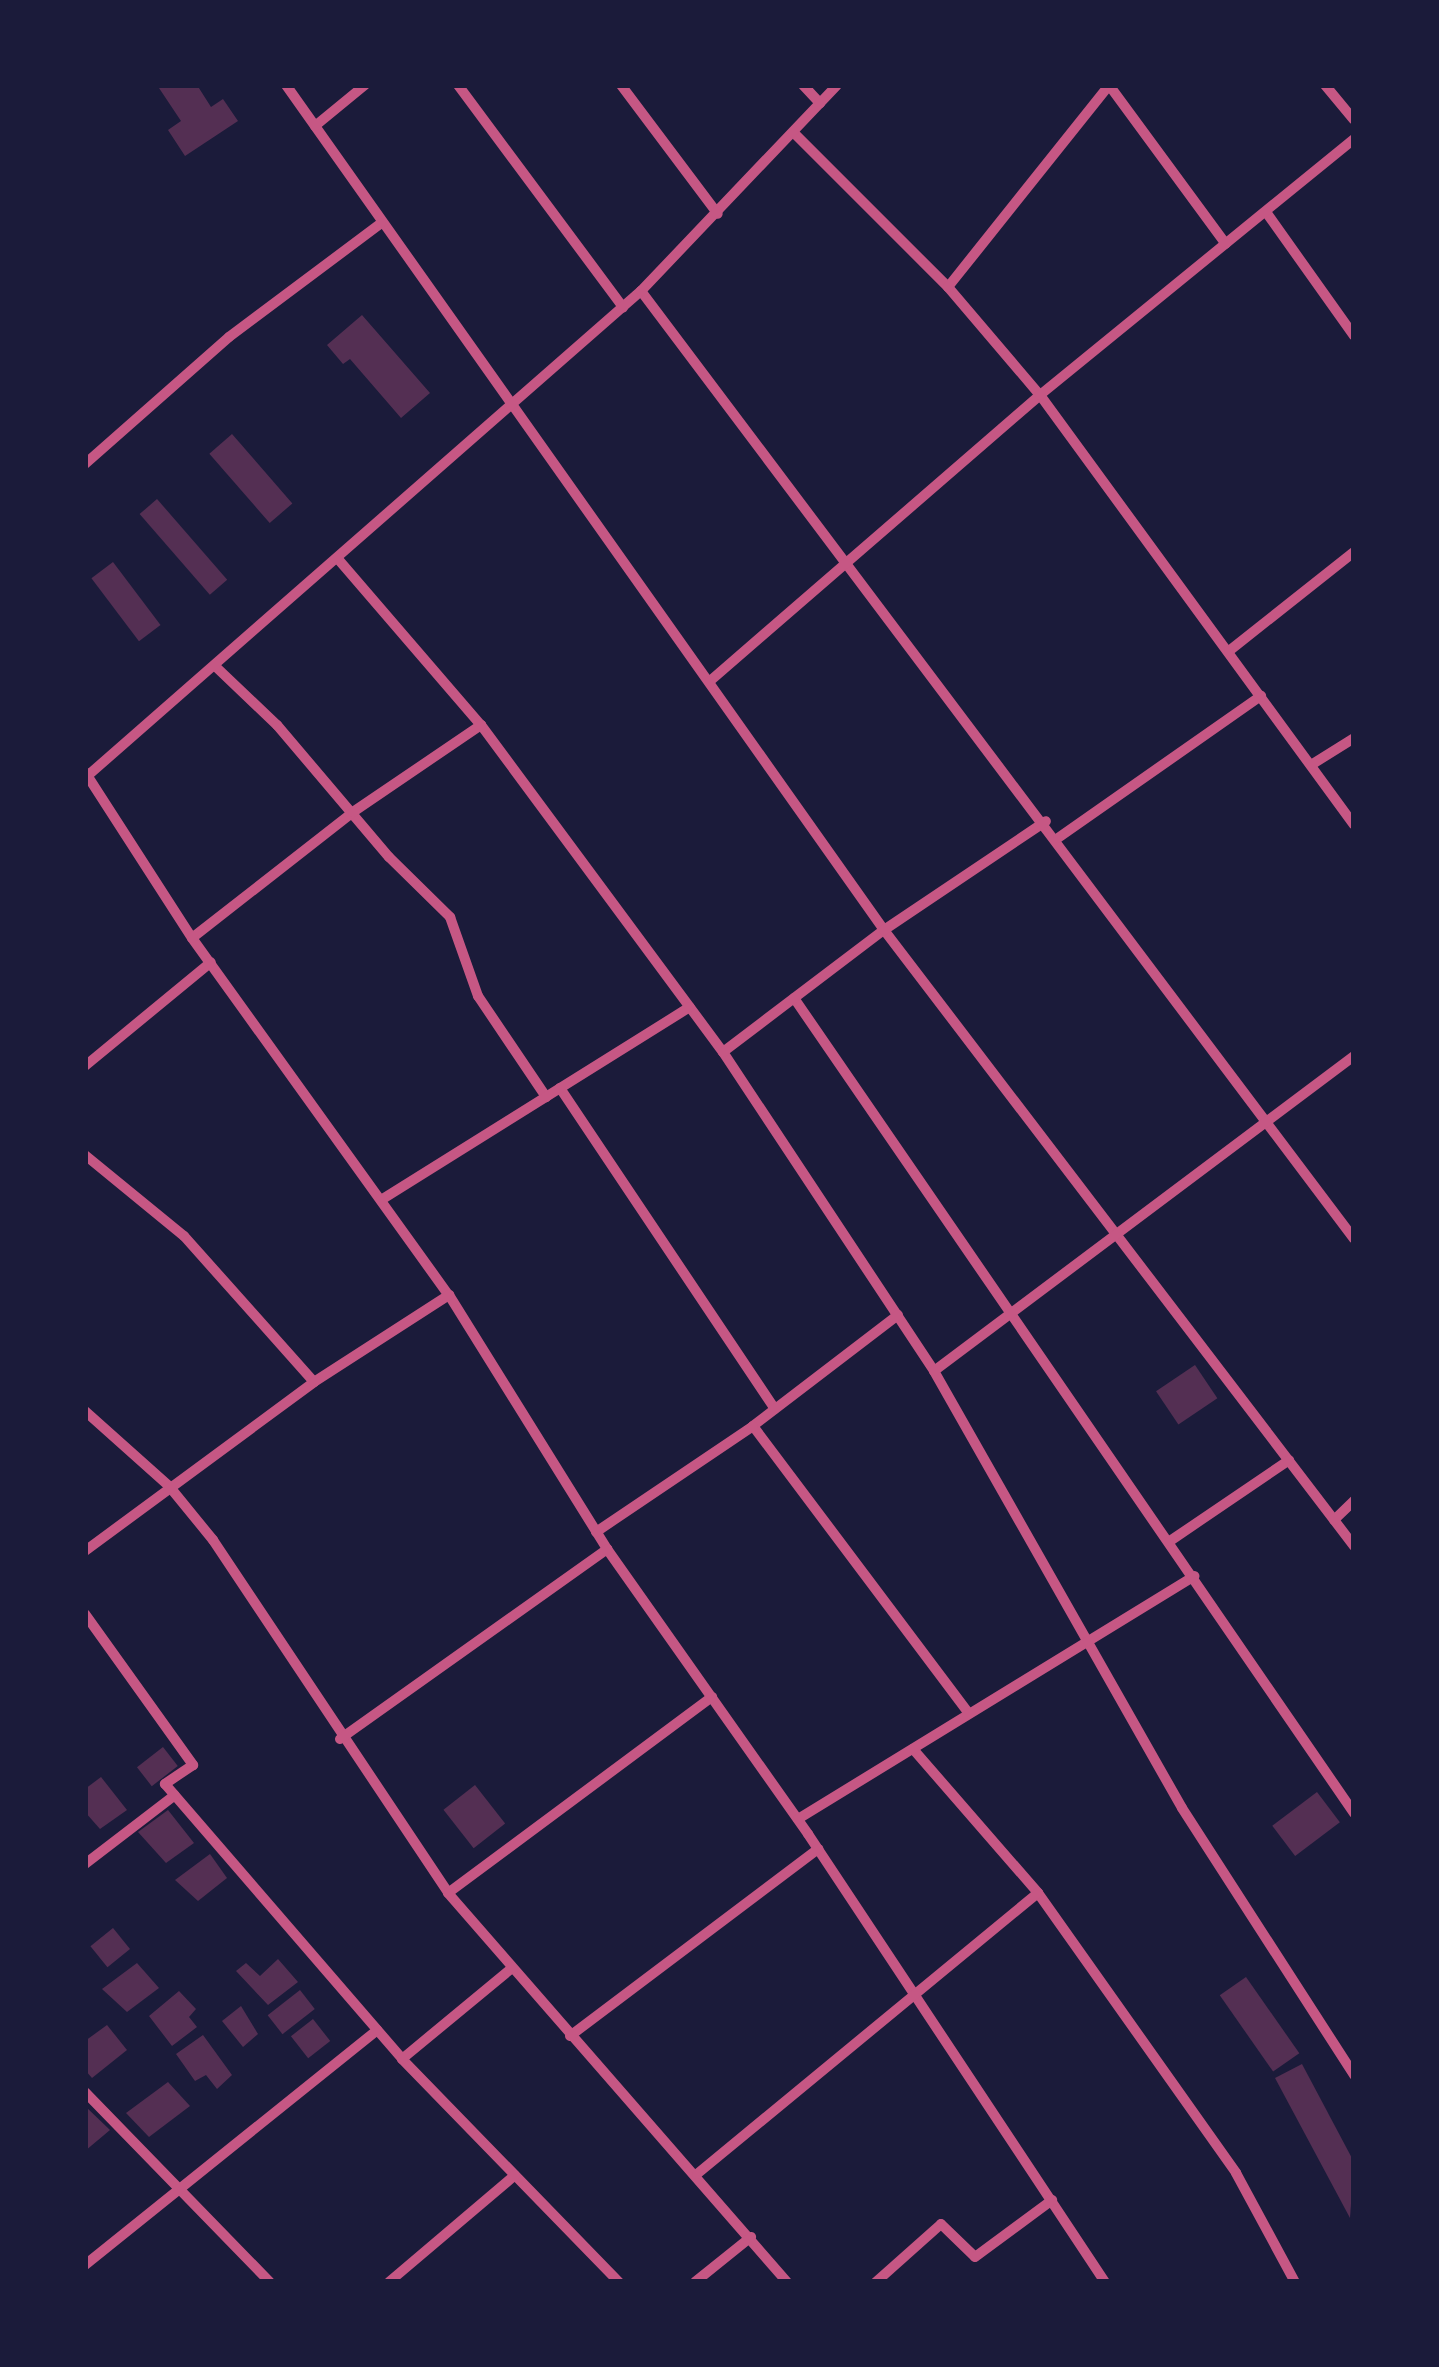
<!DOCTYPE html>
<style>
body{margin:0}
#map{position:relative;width:1439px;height:2367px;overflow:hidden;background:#1b1b3a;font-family:"Source Serif 4",serif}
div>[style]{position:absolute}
.building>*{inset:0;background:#542f53;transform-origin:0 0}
.minor>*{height:10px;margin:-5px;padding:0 5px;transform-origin:5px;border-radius:5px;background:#c65784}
span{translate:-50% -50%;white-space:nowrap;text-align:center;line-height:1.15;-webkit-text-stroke:10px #1b1b3a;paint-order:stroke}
.frame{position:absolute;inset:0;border:88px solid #1b1b3a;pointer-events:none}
</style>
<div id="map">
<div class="building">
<div style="clip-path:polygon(157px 85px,197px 85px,211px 107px,223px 99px,238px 121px,185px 156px,168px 130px,181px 121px)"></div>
<div style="clip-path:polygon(362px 315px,430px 393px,401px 418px,350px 359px,343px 364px,327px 345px)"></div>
<div style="left:232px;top:434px;width:92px;height:30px;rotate:49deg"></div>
<div style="left:157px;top:499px;width:107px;height:23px;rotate:49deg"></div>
<div style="left:113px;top:562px;width:79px;height:27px;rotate:53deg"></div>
<div style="left:1195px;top:1365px;width:40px;height:47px;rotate:56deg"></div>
<div style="left:163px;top:1747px;width:24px;height:33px;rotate:52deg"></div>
<div style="clip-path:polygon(101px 1777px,127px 1810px,100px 1829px,85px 1812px,85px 1789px)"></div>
<div style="left:475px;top:1785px;width:49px;height:40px;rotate:52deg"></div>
<div style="left:1317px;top:1792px;width:38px;height:56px;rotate:53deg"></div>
<div style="clip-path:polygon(168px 1810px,194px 1843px,166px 1863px,138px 1832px)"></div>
<div style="clip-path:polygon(210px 1854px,227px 1878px,198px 1901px,175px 1880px)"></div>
<div style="left:113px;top:1928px;width:27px;height:29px;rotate:51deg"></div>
<div style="clip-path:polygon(278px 1959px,298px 1982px,268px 2005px,236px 1971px,246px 1963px,260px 1976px)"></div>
<div style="clip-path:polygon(137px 1963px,159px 1988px,127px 2012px,102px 1989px)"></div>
<div style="left:1246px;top:1977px;width:93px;height:32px;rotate:55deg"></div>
<div style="left:300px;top:1990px;width:24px;height:41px;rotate:52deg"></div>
<div style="clip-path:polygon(179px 1991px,196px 2009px,189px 2017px,197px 2027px,172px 2046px,149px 2016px)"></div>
<div style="clip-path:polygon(241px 2006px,258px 2034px,243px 2047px,222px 2021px)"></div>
<div style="left:313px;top:2019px;width:28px;height:28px;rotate:52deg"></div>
<div style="clip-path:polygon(107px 2025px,127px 2050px,92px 2078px,85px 2070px,85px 2041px)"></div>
<div style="clip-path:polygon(203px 2035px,232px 2075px,217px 2089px,206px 2075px,195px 2081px,176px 2054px)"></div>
<div style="clip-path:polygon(1302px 2064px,1354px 2162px,1350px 2218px,1275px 2078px)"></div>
<div style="clip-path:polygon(168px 2082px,190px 2106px,149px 2137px,126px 2113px)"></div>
<div style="clip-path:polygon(85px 2106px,110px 2130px,85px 2151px)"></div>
</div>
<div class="minor">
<div style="left:286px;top:85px;width:1035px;rotate:54.71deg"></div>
<div style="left:884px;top:930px;width:775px;rotate:52.66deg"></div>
<div style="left:458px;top:85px;width:277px;rotate:53.4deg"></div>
<div style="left:621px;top:85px;width:161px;rotate:53.1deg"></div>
<div style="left:803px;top:85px;width:25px;rotate:47deg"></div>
<div style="left:1325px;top:85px;width:45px;rotate:50.4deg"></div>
<div style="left:315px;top:126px;width:65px;rotate:-39.4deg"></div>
<div style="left:794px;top:133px;width:218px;rotate:45deg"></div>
<div style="left:948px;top:287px;width:142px;rotate:49.6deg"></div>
<div style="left:1040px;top:395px;width:532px;rotate:53.86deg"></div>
<div style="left:1266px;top:212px;width:152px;rotate:54.6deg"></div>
<div style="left:948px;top:287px;width:258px;rotate:-51.4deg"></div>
<div style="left:1109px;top:85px;width:197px;rotate:53.7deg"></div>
<div style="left:641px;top:291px;width:1186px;rotate:53.05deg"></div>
<div style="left:85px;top:464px;width:192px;rotate:-41.4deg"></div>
<div style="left:229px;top:337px;width:189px;rotate:-36.8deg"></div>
<div style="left:338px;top:559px;width:219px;rotate:49.3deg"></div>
<div style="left:481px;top:725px;width:407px;rotate:53.5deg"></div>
<div style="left:723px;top:1052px;width:382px;rotate:56.5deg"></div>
<div style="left:934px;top:1371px;width:502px;rotate:60.42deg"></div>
<div style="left:1182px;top:1808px;width:318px;rotate:57.2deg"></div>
<div style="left:1229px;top:651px;width:159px;rotate:-38.4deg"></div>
<div style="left:215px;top:666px;width:86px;rotate:43.6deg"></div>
<div style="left:277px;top:725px;width:173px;rotate:49.7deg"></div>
<div style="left:389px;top:857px;width:86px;rotate:44.5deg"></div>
<div style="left:450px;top:917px;width:84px;rotate:70.5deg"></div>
<div style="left:478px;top:996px;width:122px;rotate:56deg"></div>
<div style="left:710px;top:681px;width:437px;rotate:-40.9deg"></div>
<div style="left:1040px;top:395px;width:405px;rotate:-39.2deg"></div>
<div style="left:1311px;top:765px;width:51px;rotate:-32.1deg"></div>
<div style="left:85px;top:772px;width:197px;rotate:57.2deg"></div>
<div style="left:192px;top:938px;width:440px;rotate:54.3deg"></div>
<div style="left:449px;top:1295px;width:299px;rotate:58.1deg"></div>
<div style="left:607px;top:1549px;width:349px;rotate:54.8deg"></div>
<div style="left:808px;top:1834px;width:538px;rotate:56.46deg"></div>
<div style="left:85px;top:778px;width:739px;rotate:-41.22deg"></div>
<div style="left:641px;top:291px;width:284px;rotate:-46.4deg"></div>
<div style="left:1058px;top:838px;width:248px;rotate:-35deg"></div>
<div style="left:192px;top:938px;width:204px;rotate:-38deg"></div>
<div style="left:353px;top:812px;width:155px;rotate:-34.2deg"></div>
<div style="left:794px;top:998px;width:989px;rotate:55.51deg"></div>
<div style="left:723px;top:1052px;width:202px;rotate:-37.2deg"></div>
<div style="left:884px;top:930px;width:195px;rotate:-33.9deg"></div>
<div style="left:85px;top:1066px;width:163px;rotate:-39.5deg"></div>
<div style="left:560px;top:1088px;width:386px;rotate:56.2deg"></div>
<div style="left:85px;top:1155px;width:128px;rotate:39.3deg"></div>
<div style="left:184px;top:1236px;width:195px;rotate:48.3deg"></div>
<div style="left:381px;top:1200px;width:364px;rotate:-32deg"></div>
<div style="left:898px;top:1315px;width:183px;rotate:142.6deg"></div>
<div style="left:753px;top:1426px;width:358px;rotate:53.1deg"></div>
<div style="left:934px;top:1371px;width:525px;rotate:-36.87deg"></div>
<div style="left:85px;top:1411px;width:113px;rotate:41.8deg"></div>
<div style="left:169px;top:1486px;width:70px;rotate:50.8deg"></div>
<div style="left:213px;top:1540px;width:424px;rotate:56.3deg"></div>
<div style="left:448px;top:1893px;width:516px;rotate:48.93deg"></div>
<div style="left:1334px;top:1520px;width:28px;rotate:-44deg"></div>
<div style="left:596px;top:1532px;width:189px;rotate:-34deg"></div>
<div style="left:1170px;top:1541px;width:144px;rotate:-34.2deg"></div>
<div style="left:85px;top:1551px;width:285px;rotate:-36.4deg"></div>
<div style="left:314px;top:1382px;width:161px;rotate:-32.8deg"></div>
<div style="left:85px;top:1614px;width:186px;rotate:54.4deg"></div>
<div style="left:193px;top:1765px;width:34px;rotate:146deg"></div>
<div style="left:165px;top:1784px;width:363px;rotate:49.2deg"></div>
<div style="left:402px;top:2059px;width:311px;rotate:45.8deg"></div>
<div style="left:340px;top:1739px;width:328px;rotate:-35.4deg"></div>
<div style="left:913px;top:1749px;width:191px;rotate:49deg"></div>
<div style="left:1038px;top:1893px;width:343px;rotate:54.7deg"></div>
<div style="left:1236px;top:2173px;width:124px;rotate:61.6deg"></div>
<div style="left:798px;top:1819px;width:465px;rotate:-31.5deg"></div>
<div style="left:85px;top:1864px;width:113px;rotate:-37.5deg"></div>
<div style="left:448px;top:1893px;width:329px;rotate:-36.6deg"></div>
<div style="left:570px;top:2036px;width:311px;rotate:-37deg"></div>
<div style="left:402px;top:2059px;width:143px;rotate:-39.6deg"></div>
<div style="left:85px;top:2092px;width:265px;rotate:45.8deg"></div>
<div style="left:697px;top:2174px;width:442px;rotate:-39.5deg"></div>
<div style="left:85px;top:2265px;width:375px;rotate:-38.8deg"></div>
<div style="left:389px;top:2282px;width:165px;rotate:-40.3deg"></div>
<div style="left:695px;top:2282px;width:72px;rotate:-38.8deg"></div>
<div style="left:876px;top:2282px;width:87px;rotate:-41.7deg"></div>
<div style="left:941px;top:2224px;width:47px;rotate:44.1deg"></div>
<div style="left:975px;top:2257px;width:96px;rotate:-36.5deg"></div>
</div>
<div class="frame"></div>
</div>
